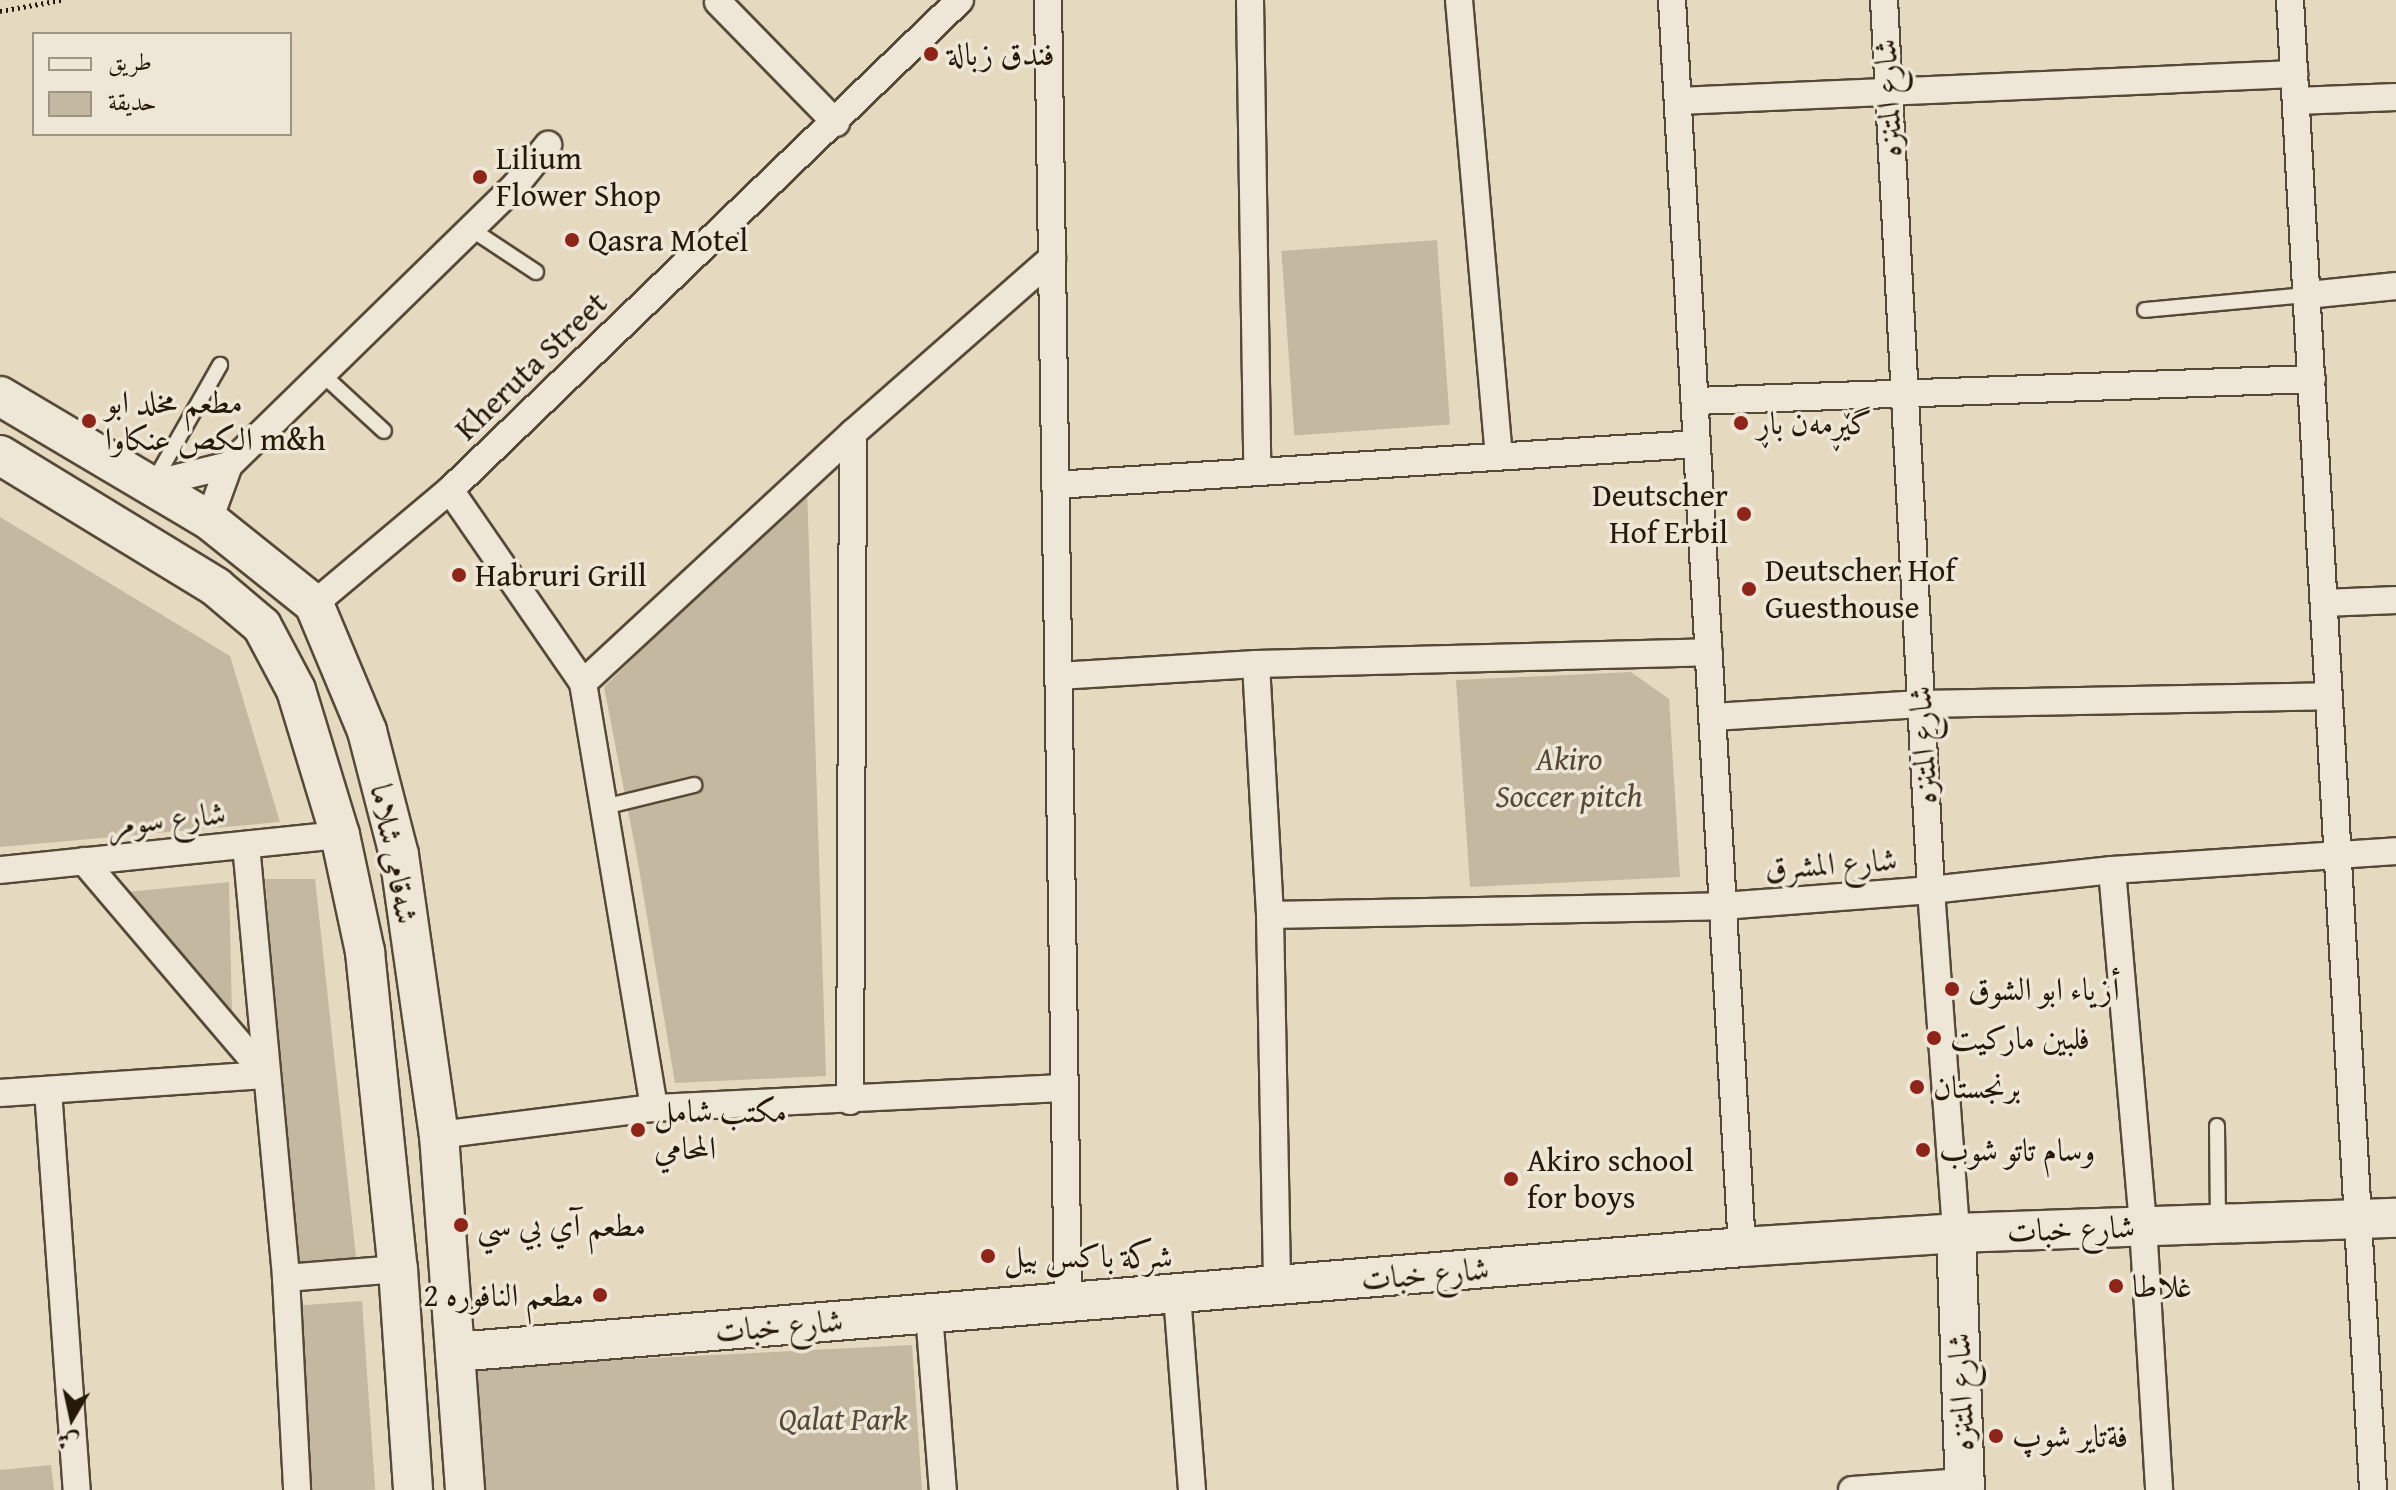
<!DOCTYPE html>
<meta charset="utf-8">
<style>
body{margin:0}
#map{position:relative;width:2396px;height:1490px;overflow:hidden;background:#e5d9c0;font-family:"Gentium Book Plus",Amiri,serif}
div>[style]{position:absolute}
.green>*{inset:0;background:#c5b8a1;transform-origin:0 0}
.path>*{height:5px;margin-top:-2.5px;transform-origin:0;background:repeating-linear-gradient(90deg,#261909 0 2px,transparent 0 6px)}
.roads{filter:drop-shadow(2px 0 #564937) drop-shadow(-2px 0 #564937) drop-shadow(0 2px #564937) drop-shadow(0 -2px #564937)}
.lane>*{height:14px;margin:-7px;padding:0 7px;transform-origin:7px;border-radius:7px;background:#eee6d6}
.street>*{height:26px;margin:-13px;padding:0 13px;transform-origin:13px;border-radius:13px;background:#eee6d6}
.secondary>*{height:38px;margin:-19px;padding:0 19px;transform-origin:19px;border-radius:19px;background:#eee6d6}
.dots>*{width:22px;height:22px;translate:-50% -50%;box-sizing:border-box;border:4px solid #eee6d6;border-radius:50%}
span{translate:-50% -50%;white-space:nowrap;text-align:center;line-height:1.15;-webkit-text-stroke:7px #eee6d6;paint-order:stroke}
.poi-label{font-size:32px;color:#261909}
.left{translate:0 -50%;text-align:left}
.right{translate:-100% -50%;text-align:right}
.street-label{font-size:32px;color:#261909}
.park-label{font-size:32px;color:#564937;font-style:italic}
.legend{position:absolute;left:32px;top:32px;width:260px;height:104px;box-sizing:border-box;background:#eee6d6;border:2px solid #9e9484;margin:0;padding:10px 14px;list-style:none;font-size:24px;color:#261909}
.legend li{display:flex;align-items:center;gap:16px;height:40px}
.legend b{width:40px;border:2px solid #9e9484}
.north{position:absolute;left:32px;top:1378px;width:80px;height:80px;-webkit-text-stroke:6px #eee6d6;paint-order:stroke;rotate:189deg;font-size:22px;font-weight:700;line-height:32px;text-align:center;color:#261909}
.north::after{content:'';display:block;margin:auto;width:28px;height:36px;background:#261909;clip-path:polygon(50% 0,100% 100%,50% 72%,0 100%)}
</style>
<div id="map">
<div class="green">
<div style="left:1437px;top:240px;width:185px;height:156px;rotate:86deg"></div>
<div style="clip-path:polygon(807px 487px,826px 1076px,675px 1083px,637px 857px,604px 687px)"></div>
<div style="clip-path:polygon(0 517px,230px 656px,280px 822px,0 847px)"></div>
<div style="clip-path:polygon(1631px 672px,1669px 699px,1680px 877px,1470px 887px,1456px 680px)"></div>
<div style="clip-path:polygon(265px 879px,315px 879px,357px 1266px,297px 1268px)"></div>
<div style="clip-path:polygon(229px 882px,232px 1015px,127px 892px)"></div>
<div style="left:362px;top:1301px;width:189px;height:64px;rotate:86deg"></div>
<div style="clip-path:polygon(912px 1345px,922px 1490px,478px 1490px,472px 1367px)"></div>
<div style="clip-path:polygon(51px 1465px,54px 1490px,0 1490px,0 1470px)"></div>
</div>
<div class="path">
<div style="left:0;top:11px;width:62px;rotate:-10.2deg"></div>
</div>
<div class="roads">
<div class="lane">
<div style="left:471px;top:229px;width:78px;rotate:33.5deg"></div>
<div style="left:2145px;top:310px;width:163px;rotate:-5.3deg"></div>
<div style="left:322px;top:374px;width:84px;rotate:42.6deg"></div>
<div style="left:153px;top:483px;width:136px;rotate:-60.4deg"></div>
<div style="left:604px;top:807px;width:93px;rotate:-13.7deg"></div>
<div style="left:2217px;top:1126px;width:96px;rotate:89.4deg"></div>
</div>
<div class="street">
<div style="left:1048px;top:0;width:1302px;rotate:89.12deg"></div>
<div style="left:1250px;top:0;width:470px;rotate:89.1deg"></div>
<div style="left:1459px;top:0;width:457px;rotate:85deg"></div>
<div style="left:1672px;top:0;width:1249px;rotate:86.79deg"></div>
<div style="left:1884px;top:0;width:891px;rotate:86.98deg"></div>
<div style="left:1931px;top:890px;width:344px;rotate:85.8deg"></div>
<div style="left:2290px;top:0;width:1492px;rotate:86.81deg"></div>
<div style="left:718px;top:2px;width:169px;rotate:45.7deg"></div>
<div style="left:1678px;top:101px;width:617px;rotate:-2.51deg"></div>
<div style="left:2296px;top:101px;width:100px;rotate:-2.3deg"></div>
<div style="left:2307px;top:295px;width:89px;rotate:-5.8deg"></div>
<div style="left:1695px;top:401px;width:617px;rotate:-2.04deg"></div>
<div style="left:152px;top:484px;width:79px;rotate:-13.9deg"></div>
<div style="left:1055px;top:485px;width:643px;rotate:-3.65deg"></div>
<div style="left:450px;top:490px;width:234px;rotate:55.4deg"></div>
<div style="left:583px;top:683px;width:431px;rotate:80.5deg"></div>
<div style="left:209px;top:520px;width:59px;rotate:-70deg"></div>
<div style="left:229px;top:465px;width:400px;rotate:-44.3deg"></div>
<div style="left:515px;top:186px;width:53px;rotate:-51.2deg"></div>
<div style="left:2324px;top:603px;width:72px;rotate:-2.4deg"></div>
<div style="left:314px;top:604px;width:177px;rotate:-40deg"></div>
<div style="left:450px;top:490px;width:707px;rotate:-43.85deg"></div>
<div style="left:1256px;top:664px;width:251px;rotate:86.8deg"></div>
<div style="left:1270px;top:915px;width:372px;rotate:88.9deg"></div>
<div style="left:1058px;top:676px;width:198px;rotate:-3.5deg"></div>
<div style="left:1256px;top:664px;width:453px;rotate:-1.5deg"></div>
<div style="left:583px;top:683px;width:368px;rotate:-42.8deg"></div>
<div style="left:853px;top:433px;width:265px;rotate:-41.3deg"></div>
<div style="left:1713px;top:717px;width:208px;rotate:-3.6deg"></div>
<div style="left:1921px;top:704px;width:408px;rotate:-1.1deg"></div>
<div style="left:246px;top:845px;width:435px;rotate:84.7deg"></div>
<div style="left:286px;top:1278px;width:212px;rotate:87deg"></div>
<div style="left:0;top:870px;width:342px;rotate:-5.9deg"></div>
<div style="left:2112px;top:870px;width:357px;rotate:85deg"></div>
<div style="left:2143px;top:1226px;width:264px;rotate:86.5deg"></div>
<div style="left:1270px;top:915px;width:453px;rotate:-1.1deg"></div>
<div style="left:1723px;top:906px;width:209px;rotate:-4.4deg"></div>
<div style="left:1931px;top:890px;width:182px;rotate:-6.3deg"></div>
<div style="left:2112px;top:870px;width:285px;rotate:-3.8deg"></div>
<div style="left:48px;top:1090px;width:401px;rotate:85.9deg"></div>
<div style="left:0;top:1093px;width:267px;rotate:-3.9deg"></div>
<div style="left:266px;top:1075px;width:281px;rotate:-130.4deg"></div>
<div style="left:850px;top:1101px;width:668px;rotate:-89.74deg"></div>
<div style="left:439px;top:1135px;width:217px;rotate:-7.2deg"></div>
<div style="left:654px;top:1108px;width:411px;rotate:-2.8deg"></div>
<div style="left:286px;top:1278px;width:112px;rotate:-4.6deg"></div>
<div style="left:1177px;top:1295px;width:196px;rotate:85.6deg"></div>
<div style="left:929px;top:1314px;width:177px;rotate:85.5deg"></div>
<div style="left:1852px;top:1490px;width:112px;rotate:-4.1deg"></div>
</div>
<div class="secondary">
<div style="left:0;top:396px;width:243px;rotate:30.7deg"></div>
<div style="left:209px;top:520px;width:134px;rotate:38.7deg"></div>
<div style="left:314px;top:604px;width:138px;rotate:67.3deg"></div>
<div style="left:367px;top:731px;width:128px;rotate:75.5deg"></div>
<div style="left:399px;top:855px;width:283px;rotate:81.9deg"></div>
<div style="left:439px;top:1135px;width:356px;rotate:85.8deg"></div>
<div style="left:0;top:455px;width:253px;rotate:31.4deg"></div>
<div style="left:216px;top:587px;width:60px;rotate:40.3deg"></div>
<div style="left:262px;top:626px;width:72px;rotate:62deg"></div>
<div style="left:296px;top:690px;width:152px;rotate:73.1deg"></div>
<div style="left:340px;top:835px;width:120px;rotate:77.9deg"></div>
<div style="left:365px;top:952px;width:319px;rotate:84.1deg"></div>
<div style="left:398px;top:1269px;width:222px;rotate:86.1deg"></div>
<div style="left:1956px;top:1233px;width:257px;rotate:88deg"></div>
<div style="left:455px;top:1352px;width:1291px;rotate:-4.66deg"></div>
<div style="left:1742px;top:1247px;width:214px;rotate:-3.7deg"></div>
<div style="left:1956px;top:1233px;width:440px;rotate:-2deg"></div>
</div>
</div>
<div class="dots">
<div style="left:931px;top:54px;background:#8f2418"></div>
<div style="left:480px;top:177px;background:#8f2418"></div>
<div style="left:572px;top:240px;background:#8f2418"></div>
<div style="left:89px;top:421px;background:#8f2418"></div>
<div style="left:1741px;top:423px;background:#8f2418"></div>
<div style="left:1744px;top:514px;background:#8f2418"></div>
<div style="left:459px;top:575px;background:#8f2418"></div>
<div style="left:1749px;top:589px;background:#8f2418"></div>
<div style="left:1952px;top:989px;background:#8f2418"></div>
<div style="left:1934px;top:1038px;background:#8f2418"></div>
<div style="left:1917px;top:1087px;background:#8f2418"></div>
<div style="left:638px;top:1130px;background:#8f2418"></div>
<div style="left:1923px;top:1150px;background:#8f2418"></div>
<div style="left:1511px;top:1179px;background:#8f2418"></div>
<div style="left:461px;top:1225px;background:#8f2418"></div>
<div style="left:988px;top:1256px;background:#8f2418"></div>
<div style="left:2116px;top:1286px;background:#8f2418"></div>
<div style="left:600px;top:1295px;background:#8f2418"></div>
<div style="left:1996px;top:1436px;background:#8f2418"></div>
</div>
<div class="poi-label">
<span class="left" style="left:947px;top:54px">فندق زبالة</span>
<span class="left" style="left:496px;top:177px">Lilium<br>Flower Shop</span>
<span class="left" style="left:588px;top:240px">Qasra Motel</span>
<span class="left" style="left:105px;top:421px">مطعم مخلد ابو<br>الكص عنكاوا m&amp;h</span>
<span class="left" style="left:1757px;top:423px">گێڕمەن باڕ</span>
<span class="right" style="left:1728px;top:514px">Deutscher<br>Hof Erbil</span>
<span class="left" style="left:1765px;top:589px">Deutscher Hof<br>Guesthouse</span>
<span class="left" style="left:475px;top:575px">Habruri Grill</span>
<span class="left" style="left:1968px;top:989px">أزياء ابو الشوق</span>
<span class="left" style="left:1950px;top:1038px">فلبين ماركيت</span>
<span class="left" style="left:1933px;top:1087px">برنجستان</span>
<span class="left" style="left:654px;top:1130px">مكتب شامل<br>المحامي</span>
<span class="left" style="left:1939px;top:1150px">وسام تاتو شوب</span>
<span class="left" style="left:1527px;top:1179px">Akiro school<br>for boys</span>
<span class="left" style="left:477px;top:1225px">مطعم آي بي سي</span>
<span class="left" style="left:1004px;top:1256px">شركة باكس بيل</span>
<span class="left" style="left:2132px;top:1286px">غلاطا</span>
<span class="right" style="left:584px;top:1295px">مطعم النافوره 2</span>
<span class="left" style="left:2012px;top:1436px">فةتاير شوپ</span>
</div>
<div class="street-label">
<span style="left:1888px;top:98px;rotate:-93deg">شارع المتنزه</span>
<span style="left:531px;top:366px;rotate:-44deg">Kheruta Street</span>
<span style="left:1923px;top:745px;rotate:-93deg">شارع المتنزه</span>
<span style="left:167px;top:819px;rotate:-6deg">شارع سومر</span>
<span style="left:394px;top:854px;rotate:79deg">شەقامی شلاما</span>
<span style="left:1831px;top:864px;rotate:-4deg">شارع المشرق</span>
<span style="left:2071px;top:1229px;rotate:-2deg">شارع خبات</span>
<span style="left:1425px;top:1274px;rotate:-5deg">شارع خبات</span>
<span style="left:779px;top:1326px;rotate:-5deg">شارع خبات</span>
<span style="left:1961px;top:1392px;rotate:-92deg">شارع المتنزه</span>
</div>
<div class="park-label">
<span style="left:1569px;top:778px">Akiro<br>Soccer pitch</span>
<span style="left:843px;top:1419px">Qalat Park</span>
</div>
<ul class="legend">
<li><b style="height:10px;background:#eee6d6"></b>طريق</li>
<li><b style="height:22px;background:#c5b8a1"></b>حديقة</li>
</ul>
<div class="north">ش</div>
</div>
